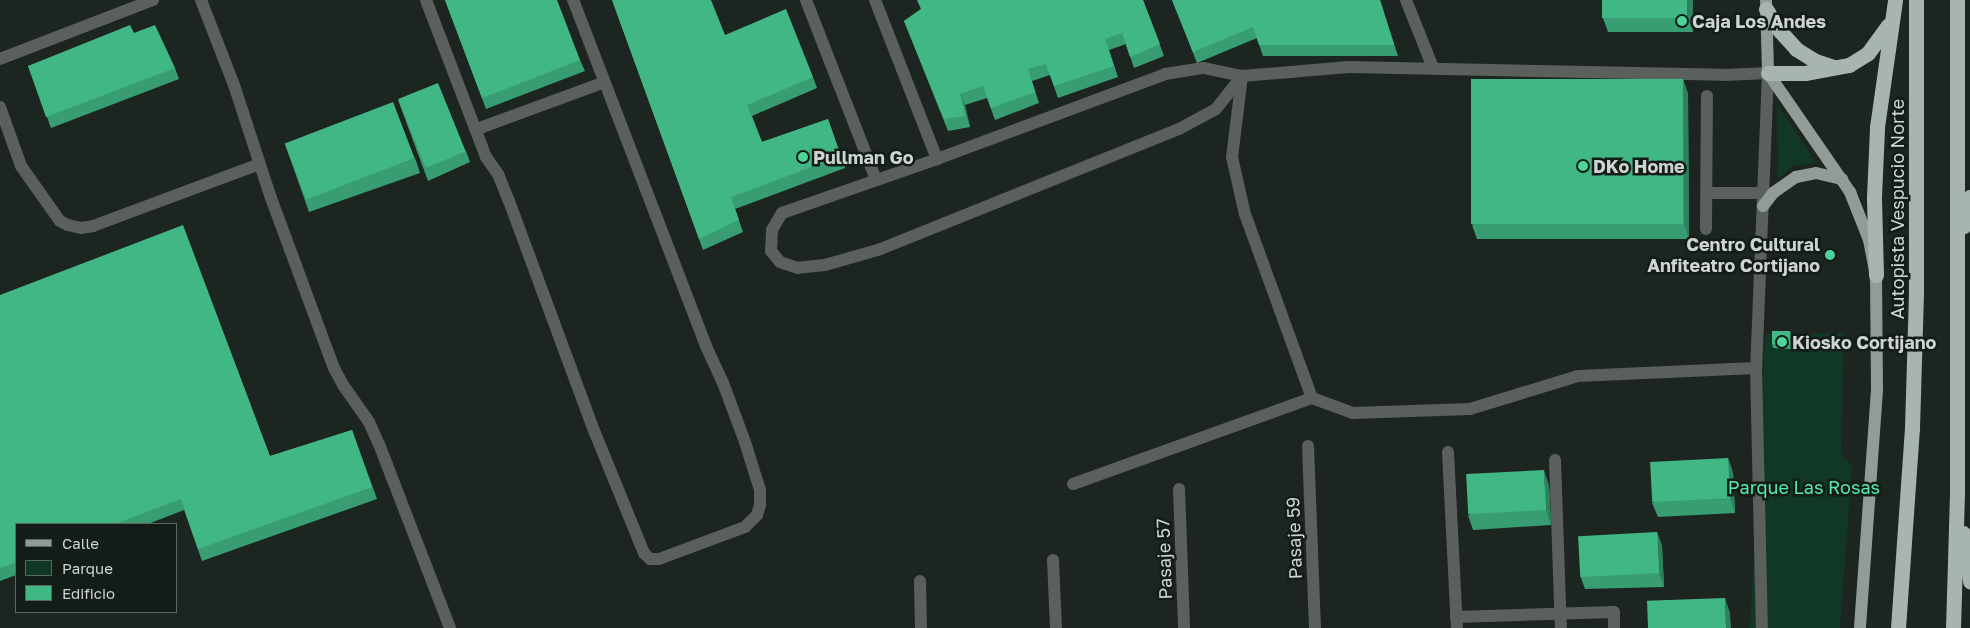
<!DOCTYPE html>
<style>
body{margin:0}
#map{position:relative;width:1970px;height:628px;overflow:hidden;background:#1c2520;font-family:"Golos Text",sans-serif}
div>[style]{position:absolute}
.green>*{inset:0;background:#113727}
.minor>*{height:12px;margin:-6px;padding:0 6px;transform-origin:6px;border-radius:6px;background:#5b605d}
.major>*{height:12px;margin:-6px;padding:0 6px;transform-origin:6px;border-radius:6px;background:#929c97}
.highway>*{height:15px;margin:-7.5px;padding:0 7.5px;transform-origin:7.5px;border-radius:7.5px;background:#a8b4ae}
.wall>*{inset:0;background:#399d73}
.shaded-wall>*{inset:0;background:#2e805e}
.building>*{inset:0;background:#42b786;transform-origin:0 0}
.dots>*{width:14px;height:14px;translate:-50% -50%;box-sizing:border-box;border:2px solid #131c17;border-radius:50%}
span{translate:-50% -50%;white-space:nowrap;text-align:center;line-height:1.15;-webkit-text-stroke:5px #131c17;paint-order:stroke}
.poi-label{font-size:18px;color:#ced4d1;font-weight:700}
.left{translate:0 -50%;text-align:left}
.right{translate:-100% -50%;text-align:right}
.street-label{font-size:18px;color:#ced4d1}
.park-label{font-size:18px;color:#52ecac}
.legend{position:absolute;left:15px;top:523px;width:162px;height:90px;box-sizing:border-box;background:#131c17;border:1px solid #5e6661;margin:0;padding:6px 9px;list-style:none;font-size:15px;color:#ced4d1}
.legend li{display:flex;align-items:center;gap:10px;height:25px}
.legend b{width:25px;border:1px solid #5e6661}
</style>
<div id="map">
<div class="green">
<div style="clip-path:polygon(1777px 104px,1817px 164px,1795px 165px,1778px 179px)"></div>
<div style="clip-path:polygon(1844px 333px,1841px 453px,1852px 466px,1840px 628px,1750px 628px,1765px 334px)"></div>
</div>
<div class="minor">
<div style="left:201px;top:0;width:91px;rotate:68.8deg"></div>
<div style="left:234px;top:85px;width:119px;rotate:71.9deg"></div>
<div style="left:271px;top:198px;width:181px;rotate:69.7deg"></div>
<div style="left:334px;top:368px;width:19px;rotate:62deg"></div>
<div style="left:343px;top:385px;width:45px;rotate:54.9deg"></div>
<div style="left:369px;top:422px;width:24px;rotate:66deg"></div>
<div style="left:379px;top:444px;width:197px;rotate:68.9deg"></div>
<div style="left:426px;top:0;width:168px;rotate:69.1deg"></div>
<div style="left:486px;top:157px;width:21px;rotate:55deg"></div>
<div style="left:498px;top:174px;width:29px;rotate:68deg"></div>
<div style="left:509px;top:201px;width:247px;rotate:69.7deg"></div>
<div style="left:595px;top:433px;width:130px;rotate:67.8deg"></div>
<div style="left:644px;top:553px;width:8px;rotate:45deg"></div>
<div style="left:650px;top:559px;width:9px"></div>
<div style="left:659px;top:559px;width:92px;rotate:-20.4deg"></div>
<div style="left:745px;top:527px;width:17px;rotate:-45deg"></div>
<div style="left:757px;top:515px;width:10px;rotate:-73deg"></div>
<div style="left:760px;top:505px;width:15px;rotate:-90deg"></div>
<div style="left:760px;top:490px;width:50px;rotate:-107.4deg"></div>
<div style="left:745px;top:442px;width:63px;rotate:-110.4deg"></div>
<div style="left:723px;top:383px;width:41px;rotate:-114.7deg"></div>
<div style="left:706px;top:346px;width:371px;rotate:-111deg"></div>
<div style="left:806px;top:0;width:193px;rotate:68.7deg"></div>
<div style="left:875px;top:0;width:171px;rotate:68.7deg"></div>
<div style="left:1406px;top:0;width:73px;rotate:68.3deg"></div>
<div style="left:0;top:59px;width:164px;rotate:-21.1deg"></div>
<div style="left:1242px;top:76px;width:42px;rotate:128.2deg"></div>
<div style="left:1216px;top:109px;width:42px;rotate:151.6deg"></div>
<div style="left:1179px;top:129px;width:321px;rotate:158.1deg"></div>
<div style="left:881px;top:249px;width:58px;rotate:164.1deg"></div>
<div style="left:825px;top:265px;width:27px;rotate:174deg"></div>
<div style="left:798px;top:268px;width:19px;rotate:-162deg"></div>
<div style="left:780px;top:262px;width:14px;rotate:-129deg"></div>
<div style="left:771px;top:251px;width:21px;rotate:-87deg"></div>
<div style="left:772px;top:230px;width:20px;rotate:-60deg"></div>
<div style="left:782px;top:213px;width:164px;rotate:-19.2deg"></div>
<div style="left:937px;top:159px;width:243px;rotate:-20.4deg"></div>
<div style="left:1165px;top:74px;width:39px;rotate:-9deg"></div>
<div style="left:1204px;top:68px;width:39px;rotate:12deg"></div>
<div style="left:1242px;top:76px;width:107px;rotate:-4.8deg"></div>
<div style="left:1349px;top:67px;width:375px;rotate:1.2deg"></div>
<div style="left:1724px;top:75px;width:44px;rotate:-2.6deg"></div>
<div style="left:1768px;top:73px;width:295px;rotate:92.3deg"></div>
<div style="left:1756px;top:368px;width:260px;rotate:88.7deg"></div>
<div style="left:1242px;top:76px;width:82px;rotate:97deg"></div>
<div style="left:1232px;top:157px;width:58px;rotate:77.2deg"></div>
<div style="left:1245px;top:214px;width:196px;rotate:70deg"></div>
<div style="left:0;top:107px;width:63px;rotate:70.4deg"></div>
<div style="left:21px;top:166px;width:67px;rotate:54.7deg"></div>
<div style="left:60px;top:221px;width:9px;rotate:27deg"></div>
<div style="left:68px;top:225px;width:13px;rotate:13deg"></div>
<div style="left:81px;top:228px;width:12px;rotate:-9deg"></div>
<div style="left:93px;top:226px;width:178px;rotate:-20.4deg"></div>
<div style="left:477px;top:129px;width:136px;rotate:-20.2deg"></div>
<div style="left:1707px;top:193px;width:57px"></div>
<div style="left:1706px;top:229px;width:133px;rotate:-89.6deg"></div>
<div style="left:1308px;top:446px;width:182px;rotate:87.8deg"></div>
<div style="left:1448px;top:452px;width:176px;rotate:87.1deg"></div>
<div style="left:1555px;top:460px;width:168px;rotate:88deg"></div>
<div style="left:1073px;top:484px;width:254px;rotate:-19.8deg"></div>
<div style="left:1312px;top:398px;width:44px;rotate:20.1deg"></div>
<div style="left:1353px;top:413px;width:117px;rotate:-2deg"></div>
<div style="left:1470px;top:409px;width:113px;rotate:-17deg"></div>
<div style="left:1578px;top:376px;width:178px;rotate:-2.6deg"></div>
<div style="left:1179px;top:489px;width:139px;rotate:87.9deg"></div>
<div style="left:1053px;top:560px;width:68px;rotate:87.5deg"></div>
<div style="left:920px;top:581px;width:47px;rotate:88.8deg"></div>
<div style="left:1456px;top:617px;width:158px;rotate:-1.8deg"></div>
<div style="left:1614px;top:612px;width:16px;rotate:90deg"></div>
</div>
<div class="major">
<div style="left:1766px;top:0;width:73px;rotate:88.4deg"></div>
<div style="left:1768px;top:73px;width:145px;rotate:55.4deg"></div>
<div style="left:1850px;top:192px;width:52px;rotate:68.4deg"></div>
<div style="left:1869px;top:240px;width:36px;rotate:79deg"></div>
<div style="left:1876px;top:275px;width:115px;rotate:89.5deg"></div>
<div style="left:1877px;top:390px;width:239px;rotate:94.1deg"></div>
<div style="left:1763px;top:206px;width:16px;rotate:-52deg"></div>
<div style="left:1773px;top:193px;width:28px;rotate:-35deg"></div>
<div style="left:1796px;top:177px;width:20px;rotate:-11deg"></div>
<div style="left:1816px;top:173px;width:27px;rotate:13deg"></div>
</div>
<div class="highway">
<div style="left:1766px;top:9px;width:26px;rotate:58deg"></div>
<div style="left:1780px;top:31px;width:24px;rotate:48deg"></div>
<div style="left:1796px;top:49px;width:22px;rotate:32deg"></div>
<div style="left:1815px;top:61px;width:20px;rotate:18deg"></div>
<div style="left:1768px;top:73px;width:37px"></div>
<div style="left:1805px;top:73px;width:45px;rotate:-10.3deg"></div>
<div style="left:1849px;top:65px;width:22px;rotate:-32deg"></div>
<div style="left:1868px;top:53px;width:34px;rotate:-54deg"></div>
<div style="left:1964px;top:226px;width:30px;rotate:-78deg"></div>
<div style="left:1876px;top:275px;width:78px;rotate:-91.5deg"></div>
<div style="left:1874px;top:197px;width:70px;rotate:-87.5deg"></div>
<div style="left:1877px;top:127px;width:128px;rotate:-81.9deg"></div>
<div style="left:1963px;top:533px;width:49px;rotate:81.7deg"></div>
<div style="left:1898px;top:628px;width:200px;rotate:-86deg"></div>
<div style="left:1912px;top:428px;width:134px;rotate:-88.3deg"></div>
<div style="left:1916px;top:294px;width:294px;rotate:-90deg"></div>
<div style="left:1953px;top:628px;width:134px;rotate:-88.3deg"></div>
<div style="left:1957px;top:494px;width:494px;rotate:-90deg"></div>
</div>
<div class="wall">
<div style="clip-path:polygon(445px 0,580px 60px,585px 71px,486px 109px)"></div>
<div style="clip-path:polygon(612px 0,813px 77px,817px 88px,752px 116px,762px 142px,828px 119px,845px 168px,735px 209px,743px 232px,703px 250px)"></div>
<div style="clip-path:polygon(1143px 0,1164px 56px,1134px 68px,1126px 44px,1109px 50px,1118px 77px,1058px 98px,1050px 75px,1032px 81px,1039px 103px,995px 120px,987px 98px,965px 105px,970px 127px,948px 131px,904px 21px,921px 9px)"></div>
<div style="clip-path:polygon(1172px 0,1380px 0,1398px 56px,1263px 56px,1257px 38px,1197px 63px)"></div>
<div style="clip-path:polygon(1693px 0,1693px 32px,1608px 32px,1603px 18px)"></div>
<div style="clip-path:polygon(134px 33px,175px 68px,179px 79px,51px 128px,28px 66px)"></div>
<div style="clip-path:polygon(1683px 79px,1688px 94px,1689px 239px,1477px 239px,1472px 225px)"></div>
<div style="clip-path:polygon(398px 100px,466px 151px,470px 162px,428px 181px)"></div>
<div style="clip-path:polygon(285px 144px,415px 158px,420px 173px,309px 212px)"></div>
<div style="clip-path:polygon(0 295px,270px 456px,352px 430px,377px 499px,202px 561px,184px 510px,148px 524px,16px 524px,16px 575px,0 581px)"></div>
<div style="clip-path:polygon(1790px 331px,1791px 335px,1791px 349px,1773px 348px,1772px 344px)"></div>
<div style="clip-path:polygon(1728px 458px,1733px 473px,1735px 513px,1658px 517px,1652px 503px)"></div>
<div style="clip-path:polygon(1549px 485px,1551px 525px,1473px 530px,1468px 515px)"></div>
<div style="clip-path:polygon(1657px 532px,1662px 546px,1664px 587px,1585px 589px,1580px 575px)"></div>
</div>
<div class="shaded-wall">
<div style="clip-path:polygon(1687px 0,1693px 0,1693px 32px,1687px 17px)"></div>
<div style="clip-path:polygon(1683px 79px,1688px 94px,1689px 239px,1684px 224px)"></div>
<div style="clip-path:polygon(960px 94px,965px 105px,970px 127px,966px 116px)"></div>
<div style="clip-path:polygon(1790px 331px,1791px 335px,1791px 349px,1790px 345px)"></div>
<div style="clip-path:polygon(1728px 458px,1733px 473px,1735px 513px,1730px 498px)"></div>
<div style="clip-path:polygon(1544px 470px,1549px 485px,1551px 525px,1546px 510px)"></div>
<div style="clip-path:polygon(1657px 532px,1662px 546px,1664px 587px,1659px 573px)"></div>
<div style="clip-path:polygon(1725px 598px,1730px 613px,1731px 628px,1726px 628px)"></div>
</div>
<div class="building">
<div style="clip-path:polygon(445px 0,557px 0,580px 60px,482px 98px)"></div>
<div style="clip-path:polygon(612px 0,711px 0,725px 35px,786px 9px,813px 77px,747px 105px,762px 142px,828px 119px,841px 156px,731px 197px,739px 220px,699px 239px)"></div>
<div style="clip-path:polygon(917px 0,1143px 0,1160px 44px,1130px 57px,1122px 33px,1105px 39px,1114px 66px,1054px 86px,1046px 64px,1028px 69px,1035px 92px,991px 108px,983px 86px,960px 94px,966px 116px,944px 119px,904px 21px,921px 9px)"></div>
<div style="clip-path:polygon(1172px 0,1380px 0,1394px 45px,1259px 45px,1253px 27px,1193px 52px)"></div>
<div style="left:1602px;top:0;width:85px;height:18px"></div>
<div style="clip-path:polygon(130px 25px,134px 33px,155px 25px,175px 68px,46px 117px,28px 66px)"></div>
<div style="left:1683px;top:79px;width:145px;height:212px;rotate:90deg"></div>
<div style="left:438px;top:83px;width:74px;height:43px;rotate:68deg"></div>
<div style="left:393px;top:102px;width:60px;height:116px;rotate:69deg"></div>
<div style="clip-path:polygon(183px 225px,270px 456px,352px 430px,372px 487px,198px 549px,181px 499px,115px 524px,16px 524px,16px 562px,0 568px,0 295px)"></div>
<div style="left:1772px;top:331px;width:18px;height:13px"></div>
<div style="left:1728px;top:458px;width:40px;height:78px;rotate:87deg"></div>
<div style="left:1544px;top:470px;width:40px;height:78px;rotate:87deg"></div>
<div style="left:1657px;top:532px;width:41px;height:79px;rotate:87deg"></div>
<div style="left:1725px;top:598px;width:30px;height:78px;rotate:88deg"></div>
</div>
<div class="dots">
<div style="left:1682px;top:21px;background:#4cd49b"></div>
<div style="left:803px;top:157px;background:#4cd49b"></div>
<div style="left:1583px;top:166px;background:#4cd49b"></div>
<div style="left:1830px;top:255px;background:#4cd49b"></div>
<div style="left:1782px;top:342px;background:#4cd49b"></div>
</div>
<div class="poi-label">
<span class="left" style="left:1692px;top:21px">Caja Los Andes</span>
<span class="left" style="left:813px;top:157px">Pullman Go</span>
<span class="left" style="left:1593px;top:166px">DKo Home</span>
<span class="right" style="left:1820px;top:255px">Centro Cultural<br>Anfiteatro Cortijano</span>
<span class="left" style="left:1792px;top:342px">Kiosko Cortijano</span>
</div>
<div class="street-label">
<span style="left:1897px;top:209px;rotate:-90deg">Autopista Vespucio Norte</span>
<span style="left:1294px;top:538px;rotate:-92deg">Pasaje 59</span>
<span style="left:1164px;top:559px;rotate:-92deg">Pasaje 57</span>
</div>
<div class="park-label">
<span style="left:1804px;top:487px">Parque Las Rosas</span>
</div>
<ul class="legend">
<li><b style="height:6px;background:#929c97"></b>Calle</li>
<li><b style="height:14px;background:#113727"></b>Parque</li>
<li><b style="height:14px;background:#42b786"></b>Edificio</li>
</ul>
</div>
